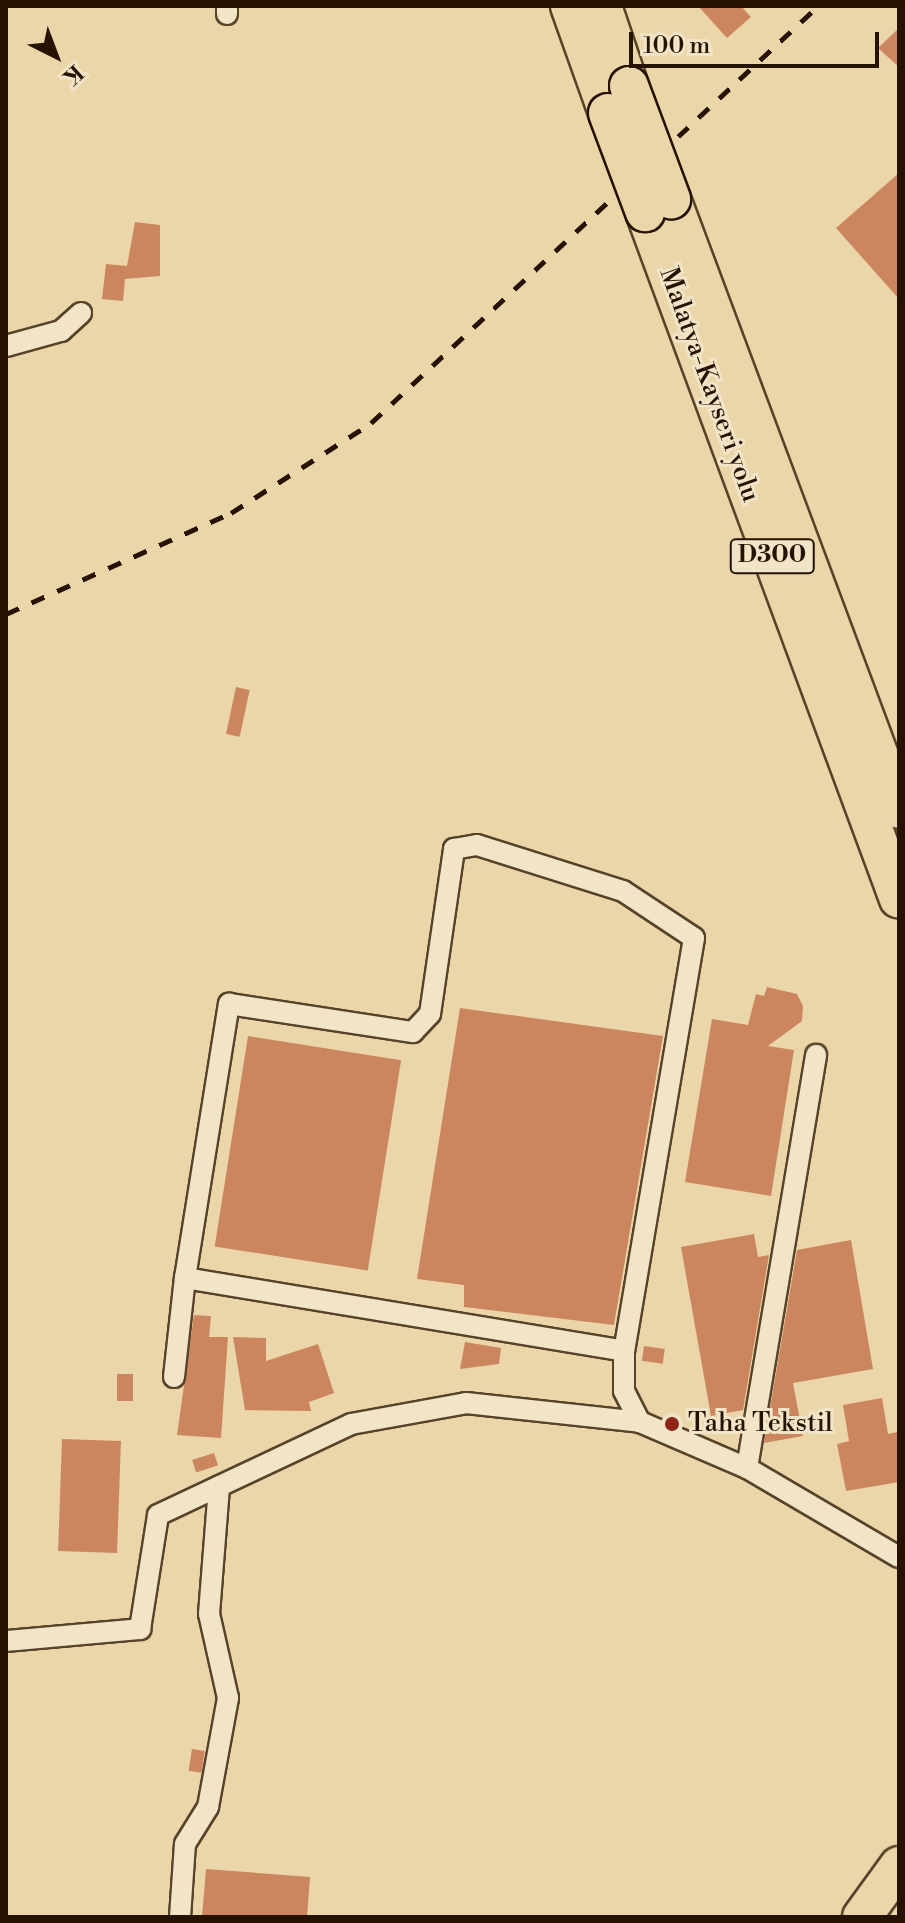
<!DOCTYPE html>
<style>
body{margin:0}
#map{position:relative;width:905px;height:1923px;overflow:hidden;background:#ebd6a9;font-family:"Libre Bodoni",serif}
div>[style]{position:absolute}
.building>*{inset:0;background:#cb865f;transform-origin:0 0}
.roads{filter:drop-shadow(2px 0 #56432a) drop-shadow(-2px 0 #56432a) drop-shadow(0 2px #56432a) drop-shadow(0 -2px #56432a)}
.street>*{height:20px;margin:-10px;padding:0 10px;transform-origin:10px;border-radius:10px;background:#f2e4c7}
.highway>*{height:38px;margin:-19px;padding:0 19px;transform-origin:19px;border-radius:19px;background:#ebd6a9}
.rail>*{height:5px;margin-top:-2.5px;transform-origin:0;background:repeating-linear-gradient(90deg,#251200 0 14px,transparent 0 28px)}
.bridges{filter:drop-shadow(2px 0 #251200) drop-shadow(-2px 0 #251200) drop-shadow(0 2px #251200) drop-shadow(0 -2px #251200)}
.highway-bridge>*{height:38px;margin:-19px;padding:0 19px;transform-origin:19px;border-radius:19px;background:#ebd6a9}
.dots>*{width:22px;height:22px;translate:-50% -50%;box-sizing:border-box;border:4px solid #f2e4c7;border-radius:50%}
span{translate:-50% -50%;white-space:nowrap;text-align:center;line-height:1.15;-webkit-text-stroke:6px #f2e4c7;paint-order:stroke}
.shield-label span{padding:2px 6px;background:#f2e4c7;border:2px solid;border-radius:6px;-webkit-text-stroke-width:0}
.shield-label{font-size:24px;color:#251200;font-weight:700}
.street-label{font-size:26px;color:#251200}
.poi-label{font-size:26px;color:#251200}
.left{translate:0 -50%;text-align:left}
.frame{position:absolute;inset:0;border:8px solid #251200;pointer-events:none}
.north{position:absolute;left:16px;top:16px;width:80px;height:80px;-webkit-text-stroke:6px #f2e4c7;paint-order:stroke;rotate:138deg;font-size:22px;font-weight:700;line-height:32px;text-align:center;color:#251200}
.north::after{content:'';display:block;margin:auto;width:28px;height:36px;background:#251200;clip-path:polygon(50% 0,100% 100%,50% 72%,0 100%)}
.scale{position:absolute;left:629px;top:32px;width:250px;height:36px;box-sizing:border-box;border:4px solid #251200;border-top:0;padding-left:10px;font-size:24px;line-height:28px;white-space:nowrap;color:#251200;-webkit-text-stroke:6px #f2e4c7;paint-order:stroke}
</style>
<div id="map">
<div class="building">
<div style="clip-path:polygon(698px 6px,741px 6px,751px 17px,727px 38px)"></div>
<div style="clip-path:polygon(899px 28px,899px 67px,878px 48px)"></div>
<div style="clip-path:polygon(899px 173px,899px 299px,836px 228px)"></div>
<div style="clip-path:polygon(135px 222px,160px 225px,160px 276px,125px 279px,123px 301px,102px 299px,106px 264px,127px 266px)"></div>
<div style="left:236px;top:687px;width:14px;height:48px;rotate:12deg"></div>
<div style="clip-path:polygon(767px 987px,797px 994px,803px 1006px,802px 1021px,768px 1046px,794px 1050px,771px 1196px,685px 1182px,712px 1019px,748px 1025px,756px 994px,764px 996px)"></div>
<div style="clip-path:polygon(460px 1008px,663px 1036px,614px 1325px,464px 1307px,464px 1285px,417px 1279px)"></div>
<div style="left:248px;top:1036px;width:155px;height:213px;rotate:9deg"></div>
<div style="clip-path:polygon(754px 1234px,758px 1257px,769px 1255px,743px 1410px,711px 1416px,681px 1247px)"></div>
<div style="clip-path:polygon(851px 1240px,873px 1369px,793px 1383px,803px 1436px,764px 1443px,797px 1250px)"></div>
<div style="clip-path:polygon(194px 1315px,211px 1316px,209px 1337px,228px 1337px,221px 1438px,177px 1435px)"></div>
<div style="clip-path:polygon(233px 1337px,266px 1338px,266px 1361px,318px 1344px,334px 1393px,309px 1402px,311px 1411px,245px 1410px)"></div>
<div style="clip-path:polygon(465px 1342px,501px 1348px,499px 1364px,460px 1369px)"></div>
<div style="left:644px;top:1346px;width:21px;height:15px;rotate:8deg"></div>
<div style="left:133px;top:1374px;width:27px;height:16px;rotate:90deg"></div>
<div style="clip-path:polygon(882px 1398px,888px 1434px,898px 1432px,899px 1482px,846px 1491px,837px 1444px,849px 1441px,843px 1405px)"></div>
<div style="left:62px;top:1439px;width:59px;height:112px;rotate:2deg"></div>
<div style="left:214px;top:1453px;width:13px;height:23px;rotate:72deg"></div>
<div style="left:192px;top:1749px;width:13px;height:22px;rotate:9deg"></div>
<div style="clip-path:polygon(206px 1869px,310px 1877px,307px 1917px,202px 1917px)"></div>
</div>
<div class="roads">
<div class="street">
<div style="left:227px;top:14px;width:8px;rotate:-90deg"></div>
<div style="left:6px;top:346px;width:57px;rotate:-15.3deg"></div>
<div style="left:61px;top:331px;width:27px;rotate:-42deg"></div>
<div style="left:185px;top:1278px;width:278px;rotate:-80.9deg"></div>
<div style="left:229px;top:1004px;width:186px;rotate:8.7deg"></div>
<div style="left:413px;top:1032px;width:25px;rotate:-47deg"></div>
<div style="left:430px;top:1014px;width:167px;rotate:-81.7deg"></div>
<div style="left:454px;top:849px;width:23px;rotate:-10deg"></div>
<div style="left:477px;top:845px;width:153px;rotate:17.5deg"></div>
<div style="left:623px;top:891px;width:85px;rotate:33.5deg"></div>
<div style="left:694px;top:938px;width:419px;rotate:99.6deg"></div>
<div style="left:624px;top:1351px;width:40px;rotate:90deg"></div>
<div style="left:624px;top:1391px;width:35px;rotate:63deg"></div>
<div style="left:174px;top:1377px;width:100px;rotate:-83.7deg"></div>
<div style="left:185px;top:1278px;width:445px;rotate:9.4deg"></div>
<div style="left:747px;top:1468px;width:419px;rotate:-80.5deg"></div>
<div style="left:6px;top:1641px;width:135px;rotate:-5.1deg"></div>
<div style="left:140px;top:1629px;width:115px;rotate:-81deg"></div>
<div style="left:158px;top:1515px;width:213px;rotate:-25.2deg"></div>
<div style="left:351px;top:1424px;width:117px;rotate:-10.3deg"></div>
<div style="left:466px;top:1403px;width:175px;rotate:6.2deg"></div>
<div style="left:640px;top:1422px;width:116px;rotate:23.3deg"></div>
<div style="left:747px;top:1468px;width:176px;rotate:30.4deg"></div>
<div style="left:180px;top:1917px;width:73px;rotate:-86.1deg"></div>
<div style="left:185px;top:1844px;width:44px;rotate:-58.1deg"></div>
<div style="left:208px;top:1807px;width:111px;rotate:-79.6deg"></div>
<div style="left:228px;top:1698px;width:86px;rotate:-102.7deg"></div>
<div style="left:209px;top:1614px;width:128px;rotate:-85.5deg"></div>
</div>
<div class="highway">
<div style="left:570px;top:6px;width:114px;rotate:70.4deg"></div>
<div style="left:602px;top:6px;width:84px;rotate:71.4deg"></div>
<div style="left:671px;top:199px;width:651px;rotate:69.51deg"></div>
<div style="left:645px;top:212px;width:732px;rotate:69.71deg"></div>
<div style="left:862px;top:1917px;width:63px;rotate:-54deg"></div>
</div>
</div>
<div class="rail">
<div style="left:6px;top:614px;width:247px;rotate:-24.2deg"></div>
<div style="left:231px;top:513px;width:166px;rotate:-32.7deg"></div>
<div style="left:371px;top:423px;width:611px;rotate:-43.01deg"></div>
</div>
<div class="bridges">
<div class="highway-bridge">
<div style="left:629px;top:86px;width:121px;rotate:69.6deg"></div>
<div style="left:608px;top:113px;width:106px;rotate:69.5deg"></div>
</div>
</div>
<div class="dots">
<div style="left:672px;top:1424px;background:#8f2418"></div>
</div>
<div class="shield-label">
<span style="left:772px;top:556px">D300</span>
</div>
<div class="street-label">
<span style="left:709px;top:385px;rotate:70deg">Malatya-Kayseri yolu</span>
</div>
<div class="poi-label">
<span class="left" style="left:688px;top:1424px">Taha Tekstil</span>
</div>
<div class="frame"></div>
<div class="north">K</div>
<div class="scale">100 m</div>
</div>
